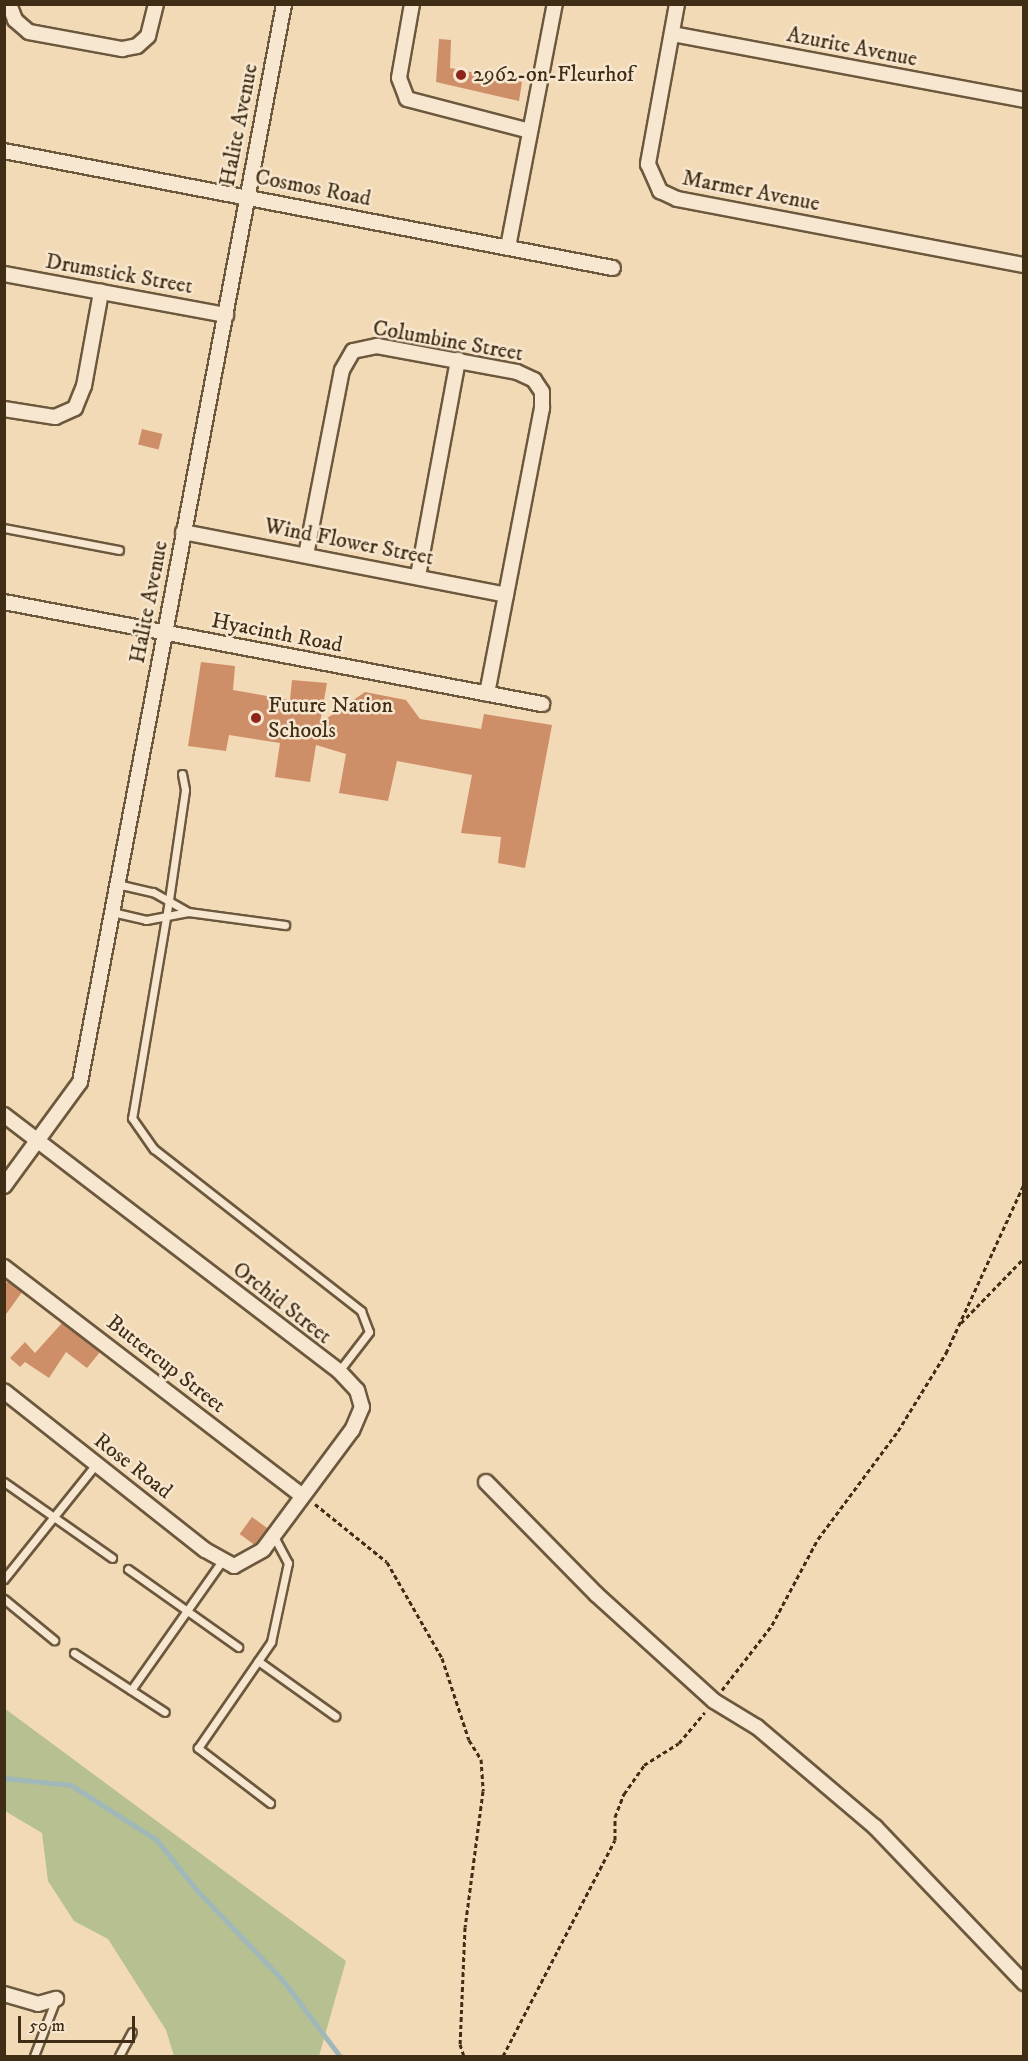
<!DOCTYPE html>
<style>
body{margin:0}
#map{position:relative;width:1028px;height:2061px;overflow:hidden;background:#f2dab6;font-family:"IM FELL DW Pica",serif}
div>[style]{position:absolute}
.green>*{inset:0;background:#b7c091}
.stream>*{height:4.5px;margin:-2.25px;padding:0 2.25px;transform-origin:2.25px;border-radius:2.25px;background:#a0b8b9}
.building>*{inset:0;background:#ce8e67;transform-origin:0 0}
.path>*{height:3px;margin-top:-1.5px;transform-origin:0;background:repeating-linear-gradient(90deg,#402d15 0 4.5px,transparent 0 7.5px)}
.roads{filter:drop-shadow(2px 0 #6c583d) drop-shadow(-2px 0 #6c583d) drop-shadow(0 2px #6c583d) drop-shadow(0 -2px #6c583d)}
.lane>*{height:7px;margin:-3.5px;padding:0 3.5px;transform-origin:3.5px;border-radius:3.5px;background:#f7e7d0}
.street>*{height:14px;margin:-7px;padding:0 7px;transform-origin:7px;border-radius:7px;background:#f7e7d0}
.dots>*{width:16px;height:16px;translate:-50% -50%;box-sizing:border-box;border:3px solid #f7e7d0;border-radius:50%}
span{translate:-50% -50%;white-space:nowrap;text-align:center;line-height:1.15;-webkit-text-stroke:5px #f7e7d0;paint-order:stroke}
.street-label{font-size:22px;color:#402d15}
.poi-label{font-size:22px;color:#402d15}
.left{translate:0 -50%;text-align:left}
.frame{position:absolute;inset:0;border:6px solid #402d15;pointer-events:none}
.scale{position:absolute;left:18px;top:2016px;width:117px;height:27px;box-sizing:border-box;border:3px solid #402d15;border-top:0;padding-left:8px;font-size:18px;line-height:21px;white-space:nowrap;color:#402d15;-webkit-text-stroke:4px #f7e7d0;paint-order:stroke}
</style>
<div id="map">
<div class="green">
<div style="clip-path:polygon(4px 1708px,346px 1961px,319px 2056px,174px 2056px,166px 2030px,108px 1939px,74px 1921px,48px 1881px,42px 1833px,5px 1811px)"></div>
</div>
<div class="stream">
<div style="left:4px;top:1778px;width:67px;rotate:6deg"></div>
<div style="left:71px;top:1785px;width:102px;rotate:32.6deg"></div>
<div style="left:157px;top:1840px;width:64px;rotate:51.3deg"></div>
<div style="left:197px;top:1890px;width:124px;rotate:46.3deg"></div>
<div style="left:283px;top:1980px;width:95px;rotate:53.1deg"></div>
</div>
<div class="building">
<div style="clip-path:polygon(439px 39px,451px 40px,450px 68px,522px 82px,519px 101px,436px 82px)"></div>
<div style="left:142px;top:429px;width:21px;height:16px;rotate:14deg"></div>
<div style="clip-path:polygon(201px 662px,235px 666px,233px 690px,290px 700px,292px 680px,327px 683px,320px 723px,365px 692px,406px 700px,420px 719px,481px 729px,484px 714px,552px 725px,525px 868px,498px 863px,501px 837px,461px 833px,472px 775px,397px 761px,388px 801px,339px 793px,346px 754px,316px 745px,310px 782px,275px 777px,280px 743px,229px 735px,226px 751px,188px 746px)"></div>
<div style="clip-path:polygon(8px 1281px,22px 1292px,4px 1317px,4px 1286px)"></div>
<div style="clip-path:polygon(62px 1323px,100px 1352px,87px 1368px,66px 1352px,49px 1378px,25px 1362px,20px 1367px,10px 1358px,25px 1342px,35px 1353px)"></div>
<div style="left:252px;top:1517px;width:19px;height:21px;rotate:36deg"></div>
</div>
<div class="path">
<div style="left:961px;top:1323px;width:91px;rotate:-45.9deg"></div>
<div style="left:315px;top:1504px;width:92px;rotate:38.9deg"></div>
<div style="left:387px;top:1562px;width:111px;rotate:60.2deg"></div>
<div style="left:442px;top:1658px;width:86px;rotate:71.8deg"></div>
<div style="left:469px;top:1740px;width:22px;rotate:58deg"></div>
<div style="left:481px;top:1759px;width:32px;rotate:86deg"></div>
<div style="left:483px;top:1791px;width:137px;rotate:97.5deg"></div>
<div style="left:465px;top:1927px;width:117px;rotate:92.4deg"></div>
<div style="left:460px;top:2044px;width:13px;rotate:72deg"></div>
<div style="left:722px;top:1690px;width:82px;rotate:-52.4deg"></div>
<div style="left:772px;top:1625px;width:98px;rotate:-61.9deg"></div>
<div style="left:818px;top:1539px;width:134px;rotate:-53.5deg"></div>
<div style="left:898px;top:1431px;width:92px;rotate:-58.4deg"></div>
<div style="left:946px;top:1353px;width:186px;rotate:-65.2deg"></div>
<div style="left:503px;top:2056px;width:243px;rotate:-62.6deg"></div>
<div style="left:615px;top:1840px;width:23px;rotate:-90deg"></div>
<div style="left:615px;top:1817px;width:25px;rotate:-69deg"></div>
<div style="left:624px;top:1794px;width:35px;rotate:-55deg"></div>
<div style="left:644px;top:1765px;width:41px;rotate:-32.2deg"></div>
<div style="left:679px;top:1743px;width:40px;rotate:-50deg"></div>
</div>
<div class="roads">
<div class="lane">
<div style="left:4px;top:528px;width:117px;rotate:10.8deg"></div>
<div style="left:182px;top:774px;width:16px;rotate:79deg"></div>
<div style="left:185px;top:790px;width:111px;rotate:98.3deg"></div>
<div style="left:169px;top:900px;width:221px;rotate:99.6deg"></div>
<div style="left:132px;top:1118px;width:38px;rotate:55deg"></div>
<div style="left:154px;top:1149px;width:263px;rotate:38deg"></div>
<div style="left:361px;top:1311px;width:22px;rotate:69deg"></div>
<div style="left:369px;top:1332px;width:49px;rotate:127.6deg"></div>
<div style="left:117px;top:884px;width:37px;rotate:13deg"></div>
<div style="left:153px;top:892px;width:40px;rotate:29.7deg"></div>
<div style="left:112px;top:912px;width:35px;rotate:13deg"></div>
<div style="left:146px;top:920px;width:43px;rotate:-10.8deg"></div>
<div style="left:188px;top:912px;width:98px;rotate:7.6deg"></div>
<div style="left:4px;top:1482px;width:132px;rotate:35.1deg"></div>
<div style="left:128px;top:1569px;width:135px;rotate:35.3deg"></div>
<div style="left:4px;top:1579px;width:147px;rotate:-51.3deg"></div>
<div style="left:4px;top:1599px;width:65px;rotate:39.4deg"></div>
<div style="left:74px;top:1653px;width:108px;rotate:33deg"></div>
<div style="left:258px;top:1661px;width:95px;rotate:35.5deg"></div>
<div style="left:131px;top:1690px;width:158px;rotate:-54.8deg"></div>
<div style="left:270px;top:1803px;width:91px;rotate:-142.6deg"></div>
<div style="left:198px;top:1748px;width:129px;rotate:-55.4deg"></div>
<div style="left:271px;top:1642px;width:81px;rotate:-77.9deg"></div>
<div style="left:288px;top:1563px;width:32px;rotate:-118deg"></div>
<div style="left:34px;top:2056px;width:61px;rotate:-68.9deg"></div>
<div style="left:119px;top:2056px;width:27px;rotate:-62deg"></div>
</div>
<div class="street">
<div style="left:9px;top:4px;width:17px;rotate:69deg"></div>
<div style="left:15px;top:20px;width:18px;rotate:41deg"></div>
<div style="left:29px;top:32px;width:95px;rotate:10.4deg"></div>
<div style="left:122px;top:49px;width:15px;rotate:-11deg"></div>
<div style="left:137px;top:46px;width:15px;rotate:-42deg"></div>
<div style="left:148px;top:36px;width:33px;rotate:-76deg"></div>
<div style="left:412px;top:4px;width:75px;rotate:100deg"></div>
<div style="left:399px;top:78px;width:22px;rotate:69deg"></div>
<div style="left:407px;top:99px;width:127px;rotate:14.6deg"></div>
<div style="left:677px;top:4px;width:163px;rotate:100.3deg"></div>
<div style="left:648px;top:164px;width:30px;rotate:66deg"></div>
<div style="left:660px;top:191px;width:19px;rotate:25deg"></div>
<div style="left:677px;top:199px;width:353px;rotate:10.8deg"></div>
<div style="left:672px;top:34px;width:358px;rotate:10.6deg"></div>
<div style="left:4px;top:151px;width:620px;rotate:10.88deg"></div>
<div style="left:508px;top:247px;width:248px;rotate:-79.1deg"></div>
<div style="left:4px;top:274px;width:226px;rotate:10.5deg"></div>
<div style="left:4px;top:409px;width:52px;rotate:8.9deg"></div>
<div style="left:55px;top:417px;width:22px;rotate:-24deg"></div>
<div style="left:75px;top:408px;width:24px;rotate:-68deg"></div>
<div style="left:84px;top:386px;width:96px;rotate:-79.7deg"></div>
<div style="left:183px;top:532px;width:329px;rotate:11deg"></div>
<div style="left:306px;top:555px;width:188px;rotate:-79deg"></div>
<div style="left:342px;top:370px;width:22px;rotate:-60deg"></div>
<div style="left:353px;top:351px;width:25px;rotate:-12deg"></div>
<div style="left:377px;top:346px;width:142px;rotate:10.5deg"></div>
<div style="left:517px;top:372px;width:19px;rotate:25deg"></div>
<div style="left:534px;top:380px;width:14px;rotate:56deg"></div>
<div style="left:542px;top:392px;width:16px;rotate:90deg"></div>
<div style="left:542px;top:408px;width:291px;rotate:100.9deg"></div>
<div style="left:418px;top:576px;width:220px;rotate:-79.5deg"></div>
<div style="left:4px;top:602px;width:548px;rotate:10.74deg"></div>
<div style="left:4px;top:1115px;width:422px;rotate:37.4deg"></div>
<div style="left:339px;top:1371px;width:26px;rotate:47deg"></div>
<div style="left:357px;top:1390px;width:18px;rotate:74deg"></div>
<div style="left:362px;top:1407px;width:25px;rotate:113deg"></div>
<div style="left:352px;top:1430px;width:149px;rotate:126.6deg"></div>
<div style="left:263px;top:1550px;width:33px;rotate:151deg"></div>
<div style="left:234px;top:1566px;width:33px;rotate:-151deg"></div>
<div style="left:205px;top:1550px;width:256px;rotate:-141.7deg"></div>
<div style="left:4px;top:1186px;width:129px;rotate:-53.8deg"></div>
<div style="left:80px;top:1082px;width:1097px;rotate:-79.28deg"></div>
<div style="left:4px;top:1267px;width:374px;rotate:37.5deg"></div>
<div style="left:486px;top:1482px;width:157px;rotate:45.5deg"></div>
<div style="left:596px;top:1594px;width:159px;rotate:42.2deg"></div>
<div style="left:714px;top:1701px;width:50px;rotate:31.2deg"></div>
<div style="left:757px;top:1727px;width:155px;rotate:40.3deg"></div>
<div style="left:875px;top:1827px;width:216px;rotate:46.3deg"></div>
<div style="left:4px;top:1994px;width:35px;rotate:16deg"></div>
<div style="left:38px;top:2004px;width:19px;rotate:-16deg"></div>
</div>
</div>
<div class="dots">
<div style="left:461px;top:75px;background:#8f2418"></div>
<div style="left:256px;top:718px;background:#8f2418"></div>
</div>
<div class="street-label">
<span style="left:852px;top:47px;rotate:11deg">Azurite Avenue</span>
<span style="left:239px;top:125px;rotate:-79deg">Halite Avenue</span>
<span style="left:313px;top:188px;rotate:11deg">Cosmos Road</span>
<span style="left:751px;top:191px;rotate:11deg">Marmer Avenue</span>
<span style="left:119px;top:274px;rotate:10deg">Drumstick Street</span>
<span style="left:448px;top:341px;rotate:10deg">Columbine Street</span>
<span style="left:349px;top:542px;rotate:11deg">Wind Flower Street</span>
<span style="left:149px;top:602px;rotate:-79deg">Halite Avenue</span>
<span style="left:277px;top:633px;rotate:11deg">Hyacinth Road</span>
<span style="left:282px;top:1303px;rotate:38deg">Orchid Street</span>
<span style="left:166px;top:1364px;rotate:38deg">Buttercup Street</span>
<span style="left:133px;top:1466px;rotate:38deg">Rose Road</span>
</div>
<div class="poi-label">
<span class="left" style="left:473px;top:75px">2962-on-Fleurhof</span>
<span class="left" style="left:268px;top:718px">Future Nation<br>Schools</span>
</div>
<div class="frame"></div>
<div class="scale">50 m</div>
</div>
